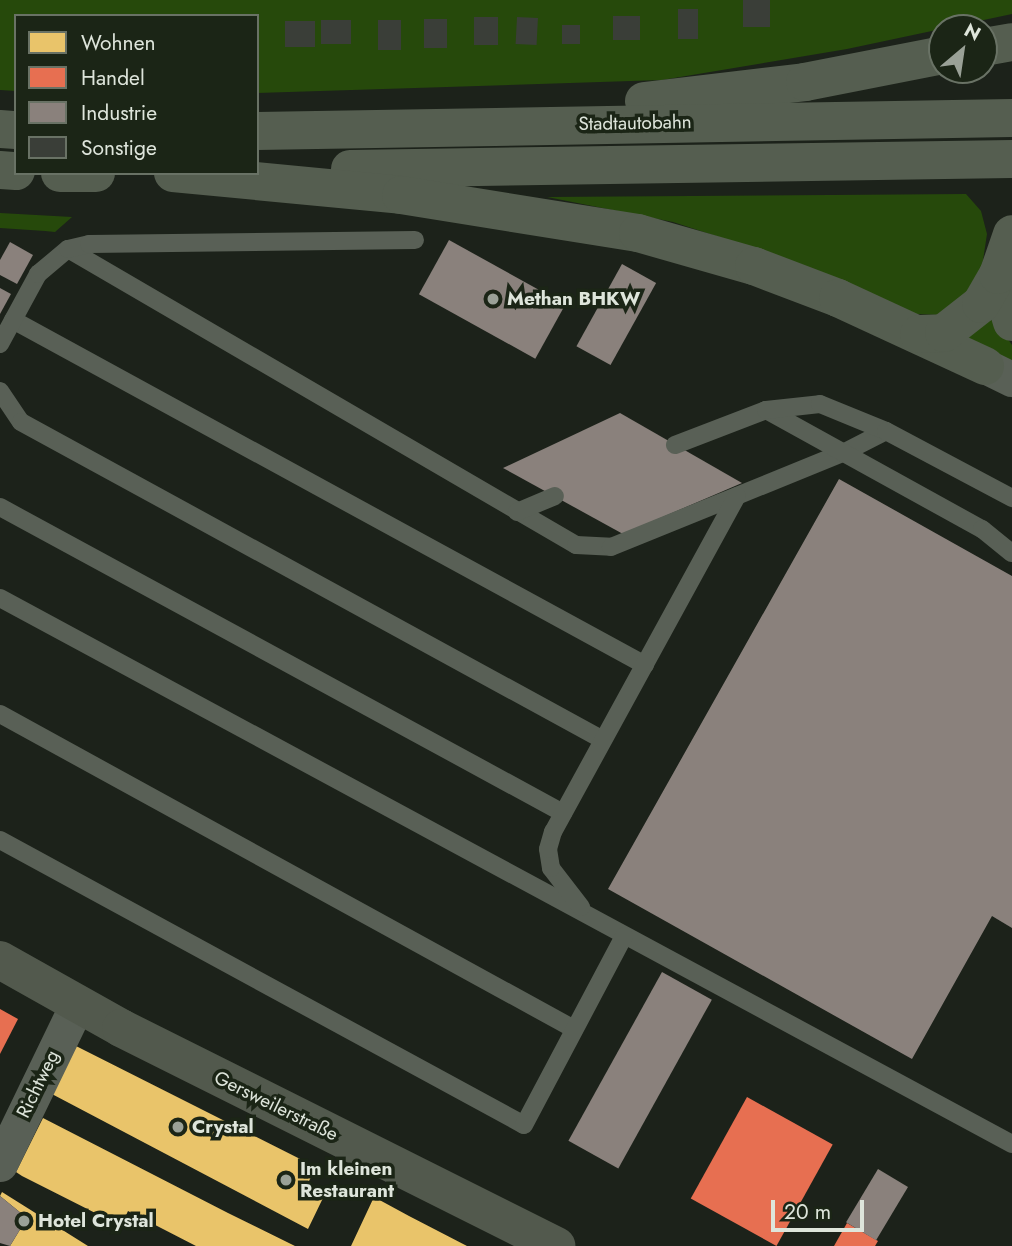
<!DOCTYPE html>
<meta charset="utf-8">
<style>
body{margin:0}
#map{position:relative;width:1012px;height:1246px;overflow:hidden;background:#1c221a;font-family:Jost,sans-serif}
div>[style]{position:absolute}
.green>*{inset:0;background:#26490b}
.homes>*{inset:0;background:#e9c46a}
.shops>*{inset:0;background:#e76f51;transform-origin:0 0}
.industry>*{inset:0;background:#8a817c;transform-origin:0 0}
.building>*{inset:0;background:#3a3e38;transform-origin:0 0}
.lane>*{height:18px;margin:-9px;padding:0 9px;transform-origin:9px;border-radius:9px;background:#596056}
.street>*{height:35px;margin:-17.5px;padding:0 17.5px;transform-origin:17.5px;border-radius:17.5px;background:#596056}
.secondary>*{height:38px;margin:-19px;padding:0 19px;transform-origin:19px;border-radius:19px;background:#52594d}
.highway>*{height:38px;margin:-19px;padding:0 19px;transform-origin:19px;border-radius:19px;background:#555e50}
.dots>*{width:19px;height:19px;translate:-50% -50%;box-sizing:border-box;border:4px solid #1b2516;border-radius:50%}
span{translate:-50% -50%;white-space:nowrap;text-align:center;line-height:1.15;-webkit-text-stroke:7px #1b2516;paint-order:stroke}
.street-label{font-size:19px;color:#dee5db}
.poi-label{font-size:19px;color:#dee5db;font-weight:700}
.left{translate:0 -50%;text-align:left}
.legend{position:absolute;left:14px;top:14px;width:245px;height:161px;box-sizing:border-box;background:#1b2516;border:2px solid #697265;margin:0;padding:9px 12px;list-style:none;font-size:21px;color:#dee5db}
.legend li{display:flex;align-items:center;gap:14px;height:35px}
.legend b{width:35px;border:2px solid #697265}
.north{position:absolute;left:928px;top:14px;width:70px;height:70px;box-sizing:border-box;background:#1b2516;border:2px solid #697265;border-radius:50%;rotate:29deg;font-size:19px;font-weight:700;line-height:28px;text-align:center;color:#dee5db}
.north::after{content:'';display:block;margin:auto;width:24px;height:32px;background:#9aa197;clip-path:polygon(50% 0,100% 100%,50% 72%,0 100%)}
.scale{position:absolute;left:771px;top:1200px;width:93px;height:32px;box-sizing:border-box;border:4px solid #dee5db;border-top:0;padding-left:9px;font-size:21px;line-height:24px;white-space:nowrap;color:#dee5db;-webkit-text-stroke:5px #1b2516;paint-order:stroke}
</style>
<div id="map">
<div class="green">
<div style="clip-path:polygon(0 0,1012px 0,1012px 14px,847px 49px,662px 80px,257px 93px,257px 16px,16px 16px,16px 91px,0 90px)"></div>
<div style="clip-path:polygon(966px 194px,981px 211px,987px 234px,982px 267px,969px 293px,940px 315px,916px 314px,759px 250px,673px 222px,547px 197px)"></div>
<div style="clip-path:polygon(0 213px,72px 217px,55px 232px,45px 231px,0 228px)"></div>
<div style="clip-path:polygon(991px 314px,1012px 345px,1012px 364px,968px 338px)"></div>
</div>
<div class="homes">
<div style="clip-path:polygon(74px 1045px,316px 1167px,305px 1189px,323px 1198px,308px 1229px,50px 1093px)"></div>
<div style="clip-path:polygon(43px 1118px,228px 1213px,295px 1246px,196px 1246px,128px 1211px,121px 1226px,22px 1176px,16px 1172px)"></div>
<div style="clip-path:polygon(2px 1192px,88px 1246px,10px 1246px,27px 1218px,0 1196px)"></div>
<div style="clip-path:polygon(374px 1197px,409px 1216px,467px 1246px,351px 1246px)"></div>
</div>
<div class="shops">
<div style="clip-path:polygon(0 1009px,18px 1019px,0 1054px)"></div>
<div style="left:747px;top:1097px;width:98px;height:116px;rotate:29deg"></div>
<div style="clip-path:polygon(847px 1223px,878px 1241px,875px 1246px,834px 1246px)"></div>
</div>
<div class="industry">
<div style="left:449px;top:240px;width:133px;height:62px;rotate:29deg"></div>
<div style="clip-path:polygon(10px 242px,33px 255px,17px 284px,0 275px,0 260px)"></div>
<div style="left:622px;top:264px;width:39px;height:94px;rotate:29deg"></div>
<div style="clip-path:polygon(0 288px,11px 294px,0 314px)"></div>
<div style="clip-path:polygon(620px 413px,742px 483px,623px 534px,503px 468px)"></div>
<div style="clip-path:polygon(839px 479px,1012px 576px,1012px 928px,992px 916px,912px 1059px,608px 889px)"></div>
<div style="left:662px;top:972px;width:57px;height:193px;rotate:29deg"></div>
<div style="left:878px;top:1169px;width:35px;height:62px;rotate:31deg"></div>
<div style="clip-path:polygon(0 1196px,27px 1218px,10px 1246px,0 1243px)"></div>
</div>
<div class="building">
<div style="left:743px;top:0;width:27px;height:27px"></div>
<div style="left:678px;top:9px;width:20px;height:30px"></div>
<div style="left:613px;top:16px;width:27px;height:24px"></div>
<div style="left:474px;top:17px;width:24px;height:28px"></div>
<div style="left:517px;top:17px;width:21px;height:27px;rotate:3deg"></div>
<div style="left:424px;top:19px;width:23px;height:29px"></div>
<div style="left:321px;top:20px;width:30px;height:24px"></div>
<div style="left:378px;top:20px;width:23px;height:30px"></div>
<div style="left:285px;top:21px;width:30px;height:26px"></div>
<div style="left:580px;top:25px;width:19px;height:18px;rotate:90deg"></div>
</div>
<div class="lane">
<div style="left:68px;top:249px;width:588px;rotate:30.23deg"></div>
<div style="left:576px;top:545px;width:35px;rotate:3deg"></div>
<div style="left:611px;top:547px;width:250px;rotate:-22.1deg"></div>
<div style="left:843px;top:453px;width:48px;rotate:-27.1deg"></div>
<div style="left:13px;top:320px;width:720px;rotate:28.63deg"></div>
<div style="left:0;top:344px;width:80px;rotate:-61.5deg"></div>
<div style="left:38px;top:274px;width:39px;rotate:-40deg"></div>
<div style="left:68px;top:249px;width:22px;rotate:-13deg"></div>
<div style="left:89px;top:244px;width:326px;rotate:-0.7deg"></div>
<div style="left:0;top:391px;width:37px;rotate:56deg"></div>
<div style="left:21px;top:422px;width:663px;rotate:28.65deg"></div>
<div style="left:766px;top:410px;width:247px;rotate:28.9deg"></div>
<div style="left:982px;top:529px;width:38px;rotate:39deg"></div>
<div style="left:675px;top:445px;width:97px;rotate:-21deg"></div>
<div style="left:766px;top:410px;width:54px;rotate:-6.3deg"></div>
<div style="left:820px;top:404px;width:71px;rotate:22.2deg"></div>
<div style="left:886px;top:431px;width:143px;rotate:28deg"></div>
<div style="left:0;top:507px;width:641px;rotate:28.52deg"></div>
<div style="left:517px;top:512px;width:41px;rotate:-22.8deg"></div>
<div style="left:0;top:598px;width:1150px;rotate:28.35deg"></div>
<div style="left:0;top:714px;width:655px;rotate:28.76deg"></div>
<div style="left:0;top:840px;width:596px;rotate:28.54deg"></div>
<div style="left:524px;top:1125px;width:214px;rotate:-62.1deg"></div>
<div style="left:581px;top:907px;width:49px;rotate:-127.6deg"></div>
<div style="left:551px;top:868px;width:19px;rotate:-99deg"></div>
<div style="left:548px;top:849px;width:18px;rotate:-74deg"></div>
<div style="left:553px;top:832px;width:383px;rotate:-61.3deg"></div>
</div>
<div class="street">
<div style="left:985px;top:366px;width:30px;rotate:26deg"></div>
<div style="left:0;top:1164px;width:177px;rotate:-64.2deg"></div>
</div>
<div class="secondary">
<div style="left:0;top:960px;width:139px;rotate:29.3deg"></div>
<div style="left:121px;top:1028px;width:487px;rotate:26.6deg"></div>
</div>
<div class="highway">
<div style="left:984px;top:47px;width:28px;rotate:-10deg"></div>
<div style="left:644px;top:101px;width:162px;rotate:-6.7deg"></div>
<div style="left:805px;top:82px;width:140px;rotate:-11.1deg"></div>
<div style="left:0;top:129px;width:16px;rotate:4deg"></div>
<div style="left:257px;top:131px;width:755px;rotate:-0.99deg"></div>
<div style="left:350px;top:169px;width:662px;rotate:-0.87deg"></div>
<div style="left:0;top:170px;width:16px;rotate:4deg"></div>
<div style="left:60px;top:173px;width:36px"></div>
<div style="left:173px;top:173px;width:229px;rotate:5.5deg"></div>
<div style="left:401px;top:195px;width:240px;rotate:9.1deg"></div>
<div style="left:638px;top:233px;width:121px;rotate:15.9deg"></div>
<div style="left:754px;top:266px;width:90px;rotate:20.9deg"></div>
<div style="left:838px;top:298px;width:162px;rotate:24.8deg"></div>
<div style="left:998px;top:275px;width:49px;rotate:73.4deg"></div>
<div style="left:919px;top:334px;width:25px;rotate:-2deg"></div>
<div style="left:944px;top:333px;width:47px;rotate:-38.1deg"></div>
<div style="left:981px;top:304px;width:34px;rotate:-60deg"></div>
<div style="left:998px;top:275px;width:43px;rotate:-71.1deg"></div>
</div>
<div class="dots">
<div style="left:493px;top:299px;background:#9aa197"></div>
<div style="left:178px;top:1127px;background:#9aa197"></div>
<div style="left:286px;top:1180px;background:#9aa197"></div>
<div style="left:24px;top:1221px;background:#9aa197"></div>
</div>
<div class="street-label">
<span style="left:635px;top:123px;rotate:-1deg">Stadtautobahn</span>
<span style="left:38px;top:1084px;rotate:-64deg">Richtweg</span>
<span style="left:276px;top:1106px;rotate:26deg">Gersweilerstraße</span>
</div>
<div class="poi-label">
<span class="left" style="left:507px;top:299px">Methan BHKW</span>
<span class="left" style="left:192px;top:1127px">Crystal</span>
<span class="left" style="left:300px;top:1180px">Im kleinen<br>Restaurant</span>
<span class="left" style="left:38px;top:1221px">Hotel Crystal</span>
</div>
<ul class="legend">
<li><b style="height:19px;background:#e9c46a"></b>Wohnen</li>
<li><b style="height:19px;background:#e76f51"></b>Handel</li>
<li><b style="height:19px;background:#8a817c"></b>Industrie</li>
<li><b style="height:19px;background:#3a3e38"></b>Sonstige</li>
</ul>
<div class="north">N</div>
<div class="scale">20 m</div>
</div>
